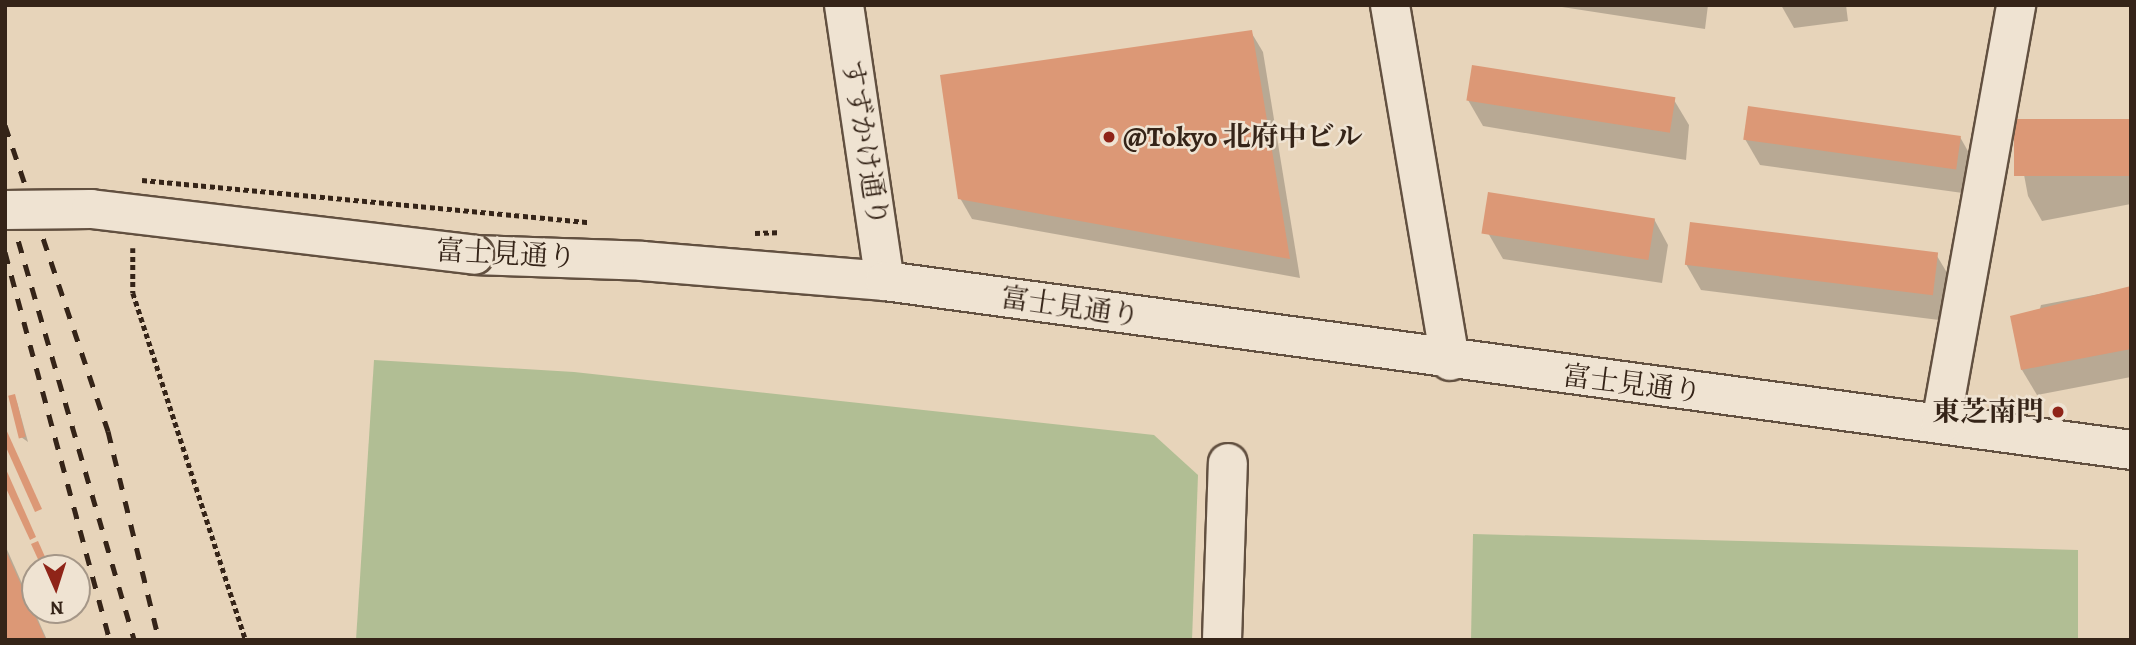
<!DOCTYPE html>
<meta charset="utf-8">
<style>
body{margin:0}
#map{position:relative;width:2136px;height:645px;overflow:hidden;background:#e7d4ba;font-family:Alegreya,"Noto Serif JP",serif}
div>[style]{position:absolute}
.green>*{inset:0;background:#b1be94}
.shadow>*{inset:0;background:#0003}
.building>*{inset:0;background:#dc9876;transform-origin:0 0}
.path>*{height:4.5px;margin-top:-2.25px;transform-origin:0;background:repeating-linear-gradient(90deg,#352418 0 5px,transparent 0 8.5px)}
.roads{filter:drop-shadow(2px 0 #625040) drop-shadow(-2px 0 #625040) drop-shadow(0 2px #625040) drop-shadow(0 -2px #625040)}
.minor>*{height:38px;margin:-19px;padding:0 19px;transform-origin:19px;border-radius:19px;background:#efe3d2}
.rail>*{height:5px;margin-top:-2.5px;transform-origin:0;background:repeating-linear-gradient(90deg,#352418 0 12px,transparent 0 24px)}
.bridges{filter:drop-shadow(2px 0 #625040) drop-shadow(-2px 0 #625040) drop-shadow(0 2px #625040) drop-shadow(0 -2px #625040)}
.minor-bridge>*{height:38px;margin:-19px;padding:0 19px;transform-origin:19px;border-radius:19px;background:#efe3d2}
.dots>*{width:19px;height:19px;translate:-50% -50%;box-sizing:border-box;border:4px solid #efe3d2;border-radius:50%}
span{translate:-50% -50%;white-space:nowrap;text-align:center;line-height:1.15;-webkit-text-stroke:5px #efe3d2;paint-order:stroke}
.poi-label{font-size:28px;color:#352418;font-weight:700}
.left{translate:0 -50%;text-align:left}
.right{translate:-100% -50%;text-align:right}
.street-label{font-size:28px;color:#352418}
.frame{position:absolute;inset:0;border:7px solid #352418;pointer-events:none}
.north{position:absolute;left:21px;top:554px;width:70px;height:70px;box-sizing:border-box;background:#efe3d2;border:2px solid #a59788;border-radius:50%;rotate:177deg;font-size:19px;font-weight:700;line-height:28px;text-align:center;color:#352418}
.north::after{content:'';display:block;margin:auto;width:24px;height:32px;background:#8f2418;clip-path:polygon(50% 0,100% 100%,50% 72%,0 100%)}
</style>
<div id="map">
<div class="green">
<div style="clip-path:polygon(374px 360px,574px 372px,1154px 435px,1198px 475px,1192px 640px,356px 640px)"></div>
<div style="clip-path:polygon(1473px 534px,2078px 550px,2078px 640px,1471px 640px)"></div>
</div>
<div class="shadow">
<div style="clip-path:polygon(1549px 5px,1708px 5px,1705px 29px)"></div>
<div style="clip-path:polygon(1781px 5px,1846px 5px,1848px 21px,1794px 28px)"></div>
<div style="clip-path:polygon(1251px 32px,1263px 52px,1300px 278px,972px 219px,960px 198px)"></div>
<div style="clip-path:polygon(1468px 100px,1674px 100px,1689px 125px,1686px 160px,1483px 126px)"></div>
<div style="clip-path:polygon(2131px 121px,2131px 204px,2042px 221px,2028px 196px,2018px 143px)"></div>
<div style="clip-path:polygon(1960px 137px,1974px 162px,1970px 194px,1760px 165px,1745px 139px)"></div>
<div style="clip-path:polygon(1654px 219px,1668px 245px,1662px 283px,1503px 259px,1488px 233px)"></div>
<div style="clip-path:polygon(1937px 256px,1952px 281px,1947px 321px,1701px 290px,1686px 264px)"></div>
<div style="clip-path:polygon(2131px 288px,2131px 377px,2037px 395px,2022px 370px,2041px 305px)"></div>
<div style="clip-path:polygon(14px 396px,17px 402px,28px 442px,21px 437px)"></div>
<div style="clip-path:polygon(5px 545px,47px 640px,5px 640px)"></div>
</div>
<div class="building">
<div style="clip-path:polygon(1252px 30px,1290px 259px,958px 199px,940px 75px)"></div>
<div style="left:1472px;top:65px;width:206px;height:36px;rotate:9deg"></div>
<div style="left:1748px;top:106px;width:215px;height:34px;rotate:8deg"></div>
<div style="left:2131px;top:119px;width:57px;height:117px;rotate:90deg"></div>
<div style="left:1488px;top:192px;width:169px;height:42px;rotate:9deg"></div>
<div style="left:1690px;top:222px;width:250px;height:43px;rotate:7deg"></div>
<div style="clip-path:polygon(2131px 286px,2131px 349px,2021px 370px,2010px 316px)"></div>
<div style="left:15px;top:394px;width:44px;height:7px;rotate:76deg"></div>
<div style="clip-path:polygon(5px 427px,42px 509px,35px 512px,5px 445px)"></div>
<div style="clip-path:polygon(5px 467px,36px 537px,30px 540px,5px 486px)"></div>
<div style="clip-path:polygon(38px 541px,50px 568px,42px 568px,31px 544px)"></div>
<div style="clip-path:polygon(5px 549px,46px 640px,5px 640px)"></div>
</div>
<div class="path">
<div style="left:142px;top:180px;width:449px;rotate:5.4deg"></div>
<div style="left:755px;top:233px;width:23px;rotate:-2deg"></div>
<div style="left:133px;top:248px;width:45px;rotate:90deg"></div>
<div style="left:133px;top:293px;width:365px;rotate:72deg"></div>
</div>
<div class="roads">
<div class="minor">
<div style="left:844px;top:5px;width:279px;rotate:81.6deg"></div>
<div style="left:1390px;top:5px;width:361px;rotate:80.4deg"></div>
<div style="left:474px;top:255px;width:168px;rotate:2deg"></div>
<div style="left:642px;top:261px;width:244px;rotate:4.7deg"></div>
<div style="left:885px;top:281px;width:1257px;rotate:7.72deg"></div>
<div style="left:1941px;top:423px;width:425px;rotate:-79.8deg"></div>
<div style="left:1222px;top:640px;width:177px;rotate:-88.1deg"></div>
</div>
</div>
<div class="rail">
<div style="left:5px;top:125px;width:323px;rotate:71.4deg"></div>
<div style="left:108px;top:431px;width:215px;rotate:76.3deg"></div>
<div style="left:5px;top:195px;width:463px;rotate:73.8deg"></div>
<div style="left:5px;top:252px;width:402px;rotate:74.9deg"></div>
</div>
<div class="bridges">
<div class="minor-bridge">
<div style="left:5px;top:210px;width:86px;rotate:-0.7deg"></div>
<div style="left:91px;top:209px;width:386px;rotate:6.8deg"></div>
</div>
</div>
<div class="dots">
<div style="left:1109px;top:137px;background:#8f2418"></div>
<div style="left:2058px;top:412px;background:#8f2418"></div>
</div>
<div class="poi-label">
<span class="left" style="left:1123px;top:137px">@Tokyo 北府中ビル</span>
<span class="right" style="left:2044px;top:412px">東芝南門</span>
</div>
<div class="street-label">
<span style="left:865px;top:143px;rotate:81deg">すずかけ通り</span>
<span style="left:506px;top:254px;rotate:3deg">富士見通り</span>
<span style="left:1070px;top:307px;rotate:8deg">富士見通り</span>
<span style="left:1632px;top:384px;rotate:7deg">富士見通り</span>
</div>
<div class="frame"></div>
<div class="north">N</div>
</div>
